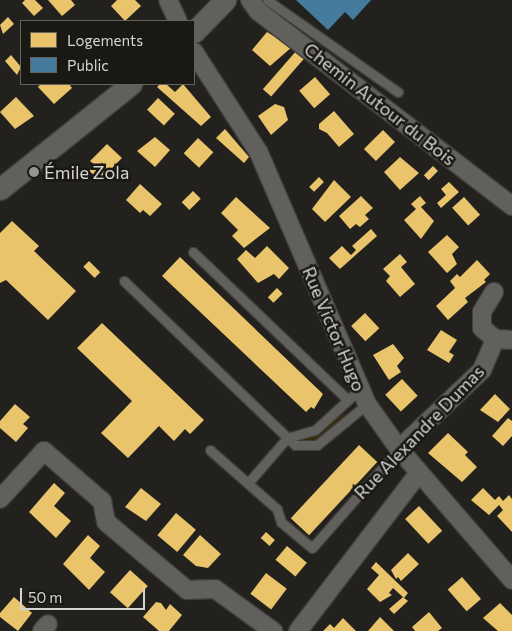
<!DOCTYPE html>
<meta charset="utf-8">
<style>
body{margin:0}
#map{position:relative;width:512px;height:631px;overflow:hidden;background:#22211d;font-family:Commissioner,sans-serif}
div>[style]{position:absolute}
.green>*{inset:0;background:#362b06}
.homes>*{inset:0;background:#e9c46a;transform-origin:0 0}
.public>*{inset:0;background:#457b9d}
.roads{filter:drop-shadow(1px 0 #3f3e3b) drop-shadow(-1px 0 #3f3e3b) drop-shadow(0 1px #3f3e3b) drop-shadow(0 -1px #3f3e3b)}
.service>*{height:9px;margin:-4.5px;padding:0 4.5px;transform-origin:4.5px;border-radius:4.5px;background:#61605d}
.minor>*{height:18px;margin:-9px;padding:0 9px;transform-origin:9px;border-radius:9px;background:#61605d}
.tertiary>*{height:21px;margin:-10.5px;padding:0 10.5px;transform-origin:10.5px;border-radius:10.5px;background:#61605d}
.dots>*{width:14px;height:14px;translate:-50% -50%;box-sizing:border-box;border:2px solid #1a1812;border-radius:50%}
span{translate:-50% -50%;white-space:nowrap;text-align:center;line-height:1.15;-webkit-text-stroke:5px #1a1812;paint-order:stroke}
.street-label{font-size:18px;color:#d5d4d0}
.poi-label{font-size:18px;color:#d5d4d0}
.left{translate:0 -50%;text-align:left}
.legend{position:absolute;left:20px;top:20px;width:175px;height:65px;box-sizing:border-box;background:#1a1812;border:1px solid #65635e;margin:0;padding:6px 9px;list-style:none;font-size:15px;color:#d5d4d0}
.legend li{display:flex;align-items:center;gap:10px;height:25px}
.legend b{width:25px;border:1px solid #65635e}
.scale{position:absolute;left:20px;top:588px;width:125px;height:22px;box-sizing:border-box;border:2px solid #d5d4d0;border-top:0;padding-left:6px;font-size:15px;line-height:18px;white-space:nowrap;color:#d5d4d0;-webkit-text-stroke:4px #1a1812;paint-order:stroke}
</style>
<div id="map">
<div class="green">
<div style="clip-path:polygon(339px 411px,343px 411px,344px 416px,328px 434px,312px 442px,301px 442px,302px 437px,322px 431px)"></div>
</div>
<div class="homes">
<div style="clip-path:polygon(25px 0,35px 0,43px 8px,34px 16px,22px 3px)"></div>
<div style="clip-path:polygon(48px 0,71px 0,75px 5px,62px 16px)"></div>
<div style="clip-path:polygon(117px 0,135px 0,141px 6px,125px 21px,111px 6px)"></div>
<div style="clip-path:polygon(8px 17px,14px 24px,3px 34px,0 25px)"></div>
<div style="clip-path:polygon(267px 32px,292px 47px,270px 66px,252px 50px)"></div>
<div style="left:297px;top:50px;width:11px;height:52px;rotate:41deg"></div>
<div style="clip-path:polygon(11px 55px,21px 67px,17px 75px,5px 61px)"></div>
<div style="left:315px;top:77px;width:23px;height:21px;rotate:49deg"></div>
<div style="clip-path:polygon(41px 84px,69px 84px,72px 88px,54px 104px,38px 87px)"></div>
<div style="clip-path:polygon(160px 84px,166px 84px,175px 92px,183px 84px,211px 117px,201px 126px,157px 87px)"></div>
<div style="clip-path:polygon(16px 97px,34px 116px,15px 129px,0 112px)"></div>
<div style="left:158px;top:98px;width:23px;height:16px;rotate:43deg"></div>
<div style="clip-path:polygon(275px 104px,284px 107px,288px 120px,271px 135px,258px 116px)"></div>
<div style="clip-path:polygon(334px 111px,354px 134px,339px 147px,327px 133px,319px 129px,319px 124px)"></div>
<div style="clip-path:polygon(225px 129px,249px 157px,244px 163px,216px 138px)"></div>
<div style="left:383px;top:130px;width:17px;height:27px;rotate:45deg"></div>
<div style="clip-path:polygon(155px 137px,170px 150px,155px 167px,137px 151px)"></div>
<div style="left:198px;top:138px;width:21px;height:21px;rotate:43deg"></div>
<div style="clip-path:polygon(107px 144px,122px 158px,100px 180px,89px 171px,95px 165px,90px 161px)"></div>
<div style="clip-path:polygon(400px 157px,419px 173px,400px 190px,384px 172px)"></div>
<div style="left:433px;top:166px;width:7px;height:13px;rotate:45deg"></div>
<div style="left:319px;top:177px;width:7px;height:14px;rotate:45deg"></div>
<div style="clip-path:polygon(334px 180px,351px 197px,325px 222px,312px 209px)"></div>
<div style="clip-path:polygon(449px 182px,459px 192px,441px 208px,437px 203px,446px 195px,441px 189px)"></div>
<div style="clip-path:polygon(140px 184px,162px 204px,150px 216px,143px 210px,140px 213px,126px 200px)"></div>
<div style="left:193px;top:191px;width:11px;height:16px;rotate:45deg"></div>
<div style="clip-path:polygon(361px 196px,373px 208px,365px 215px,369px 219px,360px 227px,356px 224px,350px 229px,339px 216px)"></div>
<div style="clip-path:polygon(420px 196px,426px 203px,421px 207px,434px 221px,421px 239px,404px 220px,416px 209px,411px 204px)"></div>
<div style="clip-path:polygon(236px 197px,270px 228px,244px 248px,232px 236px,238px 230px,221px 213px)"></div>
<div style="left:464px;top:197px;width:24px;height:16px;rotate:48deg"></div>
<div style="clip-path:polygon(12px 221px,39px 246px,34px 251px,76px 291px,48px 320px,6px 280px,0 283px,0 233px)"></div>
<div style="clip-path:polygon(371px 229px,377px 236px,340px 269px,329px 258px,342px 246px,351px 255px,356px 250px,352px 246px)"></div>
<div style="clip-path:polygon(447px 235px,459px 247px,452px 254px,457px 264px,447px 273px,428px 252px)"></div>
<div style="clip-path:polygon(267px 246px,289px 268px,279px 279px,274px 274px,258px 283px,237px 259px,246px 250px,255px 258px)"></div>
<div style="clip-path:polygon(400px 254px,407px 262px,401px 267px,415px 284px,400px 297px,386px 281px,390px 276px,383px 269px)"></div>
<div style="clip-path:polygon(180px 257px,323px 394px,314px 409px,311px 407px,306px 412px,162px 276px)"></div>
<div style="clip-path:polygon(477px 260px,490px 274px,484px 280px,486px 282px,465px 298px,468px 302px,448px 320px,436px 306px,455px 288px,450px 281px,457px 274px,460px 277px)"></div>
<div style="left:89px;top:261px;width:16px;height:8px;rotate:45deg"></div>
<div style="left:277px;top:288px;width:8px;height:13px;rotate:45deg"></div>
<div style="left:365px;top:313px;width:21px;height:19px;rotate:47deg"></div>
<div style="clip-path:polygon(102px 323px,204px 420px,190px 434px,185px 429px,174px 441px,159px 426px,128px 458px,101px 433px,132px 401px,77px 348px)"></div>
<div style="clip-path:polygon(441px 330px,457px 340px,449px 352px,454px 355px,449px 363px,427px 350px)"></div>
<div style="clip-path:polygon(393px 344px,404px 358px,397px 366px,401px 372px,389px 380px,373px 355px)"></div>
<div style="left:402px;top:379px;width:23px;height:23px;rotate:47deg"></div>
<div style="clip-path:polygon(495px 394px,510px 409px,498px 422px,480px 410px)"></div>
<div style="clip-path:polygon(15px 404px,30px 417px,23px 424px,28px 428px,16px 442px,0 428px,0 421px)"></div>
<div style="clip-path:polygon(508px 418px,512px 421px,512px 436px,503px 446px,492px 436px)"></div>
<div style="clip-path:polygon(448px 433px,468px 452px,465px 455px,477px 467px,462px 482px,428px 453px)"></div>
<div style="left:359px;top:445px;width:25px;height:100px;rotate:43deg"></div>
<div style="clip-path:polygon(54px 483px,65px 493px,54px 506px,71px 521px,56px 538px,29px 512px)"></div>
<div style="clip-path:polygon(141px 488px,161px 504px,146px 521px,125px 507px)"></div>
<div style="clip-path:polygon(483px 488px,495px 500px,499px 496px,503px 501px,509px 495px,512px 499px,512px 532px,497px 516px,503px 510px,499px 505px,489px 515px,471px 500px)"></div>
<div style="left:419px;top:506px;width:34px;height:19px;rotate:47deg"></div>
<div style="left:176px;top:513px;width:26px;height:29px;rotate:40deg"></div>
<div style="left:266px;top:532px;width:12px;height:8px;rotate:42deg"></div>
<div style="clip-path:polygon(88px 535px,100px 546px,90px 558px,105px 572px,89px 590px,63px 564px)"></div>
<div style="clip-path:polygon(200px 535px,221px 554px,208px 568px,196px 566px,183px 555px)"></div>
<div style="left:287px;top:546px;width:26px;height:18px;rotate:40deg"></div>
<div style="clip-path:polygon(408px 553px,419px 564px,401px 581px,398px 577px,396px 579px,391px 570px)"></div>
<div style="clip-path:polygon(376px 562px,408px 593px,404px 598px,393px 588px,389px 593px,392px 595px,380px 602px,367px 589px,379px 575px,371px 568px)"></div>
<div style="left:130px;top:570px;width:24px;height:30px;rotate:42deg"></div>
<div style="left:266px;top:573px;width:26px;height:26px;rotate:37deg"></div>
<div style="left:462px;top:577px;width:29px;height:19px;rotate:49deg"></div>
<div style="clip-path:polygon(14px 597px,32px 613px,18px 631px,0 617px,0 613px)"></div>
<div style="clip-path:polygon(403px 597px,408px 601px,394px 614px,389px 609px)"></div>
<div style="clip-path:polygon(156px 602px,161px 603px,166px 610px,170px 604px,182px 615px,169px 631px,159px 631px,143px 617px)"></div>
<div style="clip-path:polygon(500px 603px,512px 615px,512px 631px,498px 631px,483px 618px)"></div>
<div style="clip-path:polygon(429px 612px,442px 628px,438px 631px,415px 631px,412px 627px)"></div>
<div style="clip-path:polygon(380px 617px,394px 631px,368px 631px)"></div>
<div style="clip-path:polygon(343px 618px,356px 631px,323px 631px,330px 624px,334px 628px)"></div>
</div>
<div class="public">
<div style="clip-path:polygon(296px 0,371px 0,353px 20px,345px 12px,328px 30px)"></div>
</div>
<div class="roads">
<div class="service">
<div style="left:267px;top:0;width:160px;rotate:35.1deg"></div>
<div style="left:193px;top:252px;width:214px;rotate:43.7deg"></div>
<div style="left:124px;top:281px;width:237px;rotate:43.8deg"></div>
<div style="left:295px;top:445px;width:22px"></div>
<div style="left:317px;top:445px;width:65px;rotate:-39.4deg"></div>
<div style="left:210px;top:450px;width:89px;rotate:41.4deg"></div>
<div style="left:277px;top:509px;width:14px;rotate:73deg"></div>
<div style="left:281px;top:522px;width:40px;rotate:40deg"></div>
<div style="left:312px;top:548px;width:132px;rotate:-48.7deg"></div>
<div style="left:248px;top:483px;width:60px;rotate:-49.1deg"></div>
<div style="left:287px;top:438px;width:29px;rotate:-16deg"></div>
<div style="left:315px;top:430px;width:61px;rotate:-42.3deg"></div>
</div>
<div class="minor">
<div style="left:168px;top:0;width:23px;rotate:65deg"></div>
<div style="left:250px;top:0;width:14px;rotate:54deg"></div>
<div style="left:258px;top:11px;width:320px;rotate:37.5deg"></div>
<div style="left:194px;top:52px;width:120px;rotate:57.2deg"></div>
<div style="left:259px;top:153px;width:273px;rotate:66.7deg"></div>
<div style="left:367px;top:404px;width:55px;rotate:54.6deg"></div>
<div style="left:399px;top:449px;width:173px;rotate:49.2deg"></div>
<div style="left:494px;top:292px;width:23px;rotate:121deg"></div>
<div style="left:482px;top:312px;width:16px;rotate:90deg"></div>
<div style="left:482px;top:328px;width:17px;rotate:40deg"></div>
<div style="left:495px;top:339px;width:17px;rotate:3deg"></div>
<div style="left:399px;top:449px;width:115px;rotate:-43.6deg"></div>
<div style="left:482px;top:370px;width:34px;rotate:-67deg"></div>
<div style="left:0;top:499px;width:65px;rotate:-47.5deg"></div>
<div style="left:44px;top:451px;width:77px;rotate:40.8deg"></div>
<div style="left:102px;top:501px;width:21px;rotate:79deg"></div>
<div style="left:106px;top:522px;width:106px;rotate:40deg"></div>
<div style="left:187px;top:590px;width:28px;rotate:-2deg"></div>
<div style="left:215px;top:589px;width:72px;rotate:35.9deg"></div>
<div style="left:42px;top:631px;width:9px;rotate:-49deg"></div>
<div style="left:298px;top:631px;width:199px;rotate:-52.6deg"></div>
</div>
<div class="tertiary">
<div style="left:194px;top:32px;width:45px;rotate:-45.9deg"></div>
<div style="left:0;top:189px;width:168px;rotate:-38.7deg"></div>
</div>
</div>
<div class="dots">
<div style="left:34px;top:172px;background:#969591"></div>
</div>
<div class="street-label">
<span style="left:380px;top:104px;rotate:38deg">Chemin Autour du Bois</span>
<span style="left:334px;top:329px;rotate:67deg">Rue Victor Hugo</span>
<span style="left:419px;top:432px;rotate:-46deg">Rue Alexandre Dumas</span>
</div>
<div class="poi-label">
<span class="left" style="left:44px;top:172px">Émile Zola</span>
</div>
<ul class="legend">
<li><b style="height:14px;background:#e9c46a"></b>Logements</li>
<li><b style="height:14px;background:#457b9d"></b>Public</li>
</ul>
<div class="scale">50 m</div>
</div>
